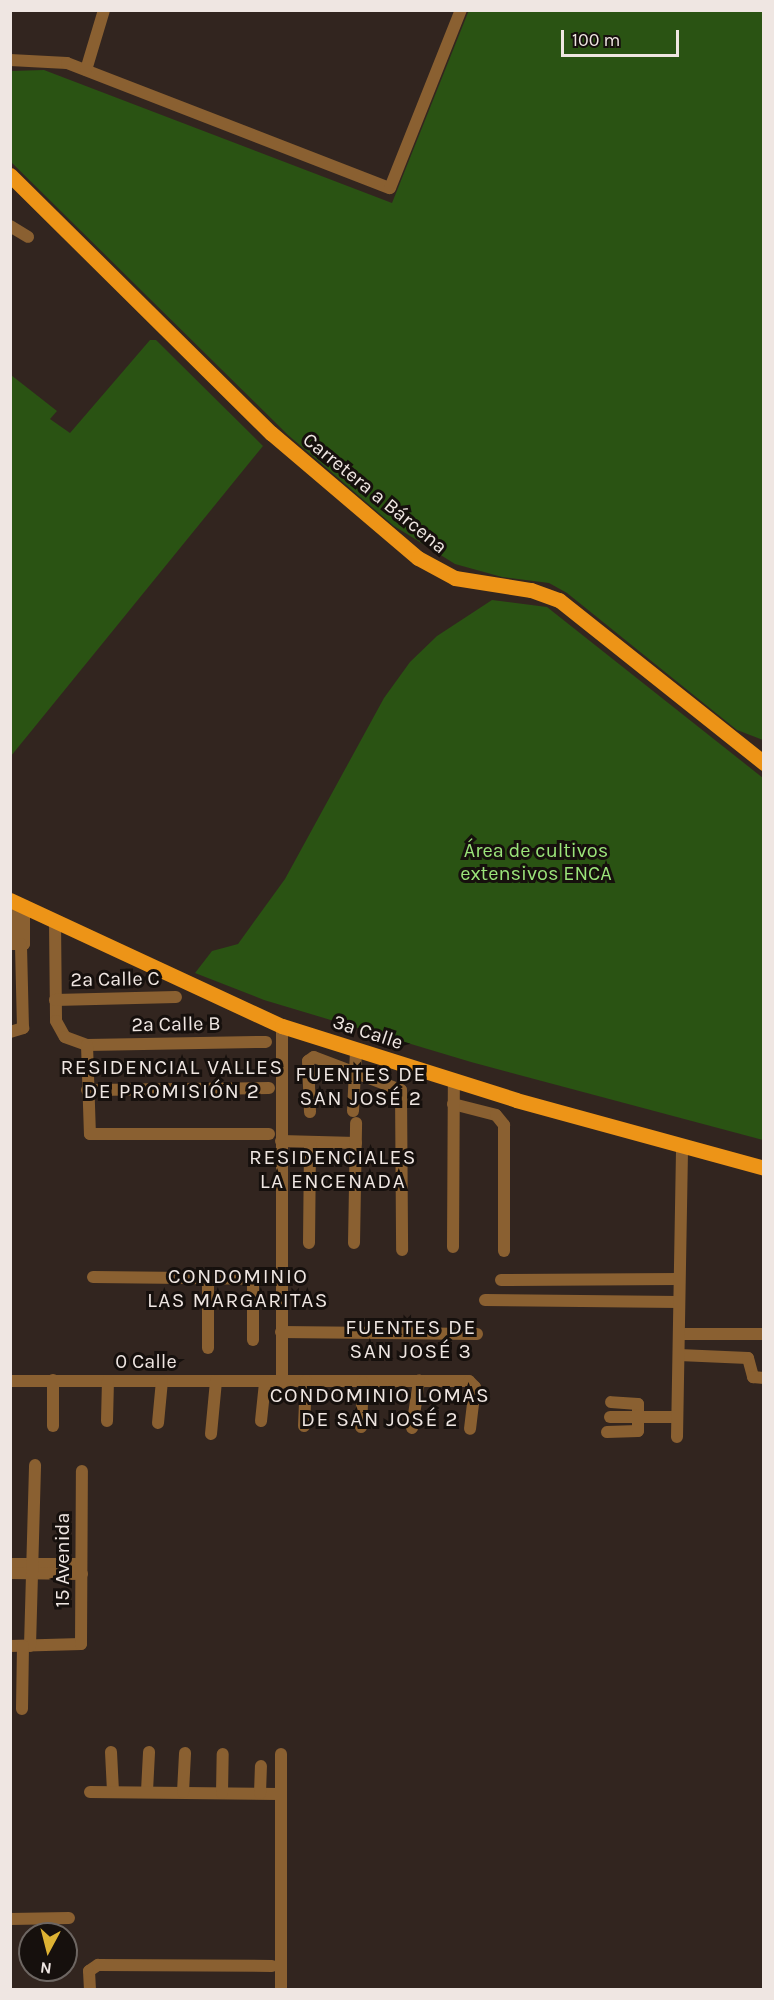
<!DOCTYPE html>
<meta charset="utf-8">
<style>
body{margin:0}
#map{position:relative;width:774px;height:2000px;overflow:hidden;background:#32251f;font-family:Karla,sans-serif}
div>[style]{position:absolute}
.green>*{inset:0;background:#2a5313}
.minor>*{height:12px;margin:-6px;padding:0 6px;transform-origin:6px;border-radius:6px;background:#8a6031}
.major>*{height:15px;margin:-7.5px;padding:0 7.5px;transform-origin:7.5px;border-radius:7.5px;background:#ed9417}
span{translate:-50% -50%;white-space:nowrap;text-align:center;line-height:1.15;-webkit-text-stroke:6px #16100d;paint-order:stroke}
.street-label{font-size:20px;color:#efe6e2}
.park-label{font-size:20px;color:#9be47a}
.neighbourhood-label{font-size:21px;color:#efe6e2;letter-spacing:1.5px}
.frame{position:absolute;inset:0;border:12px solid #efe6e2;pointer-events:none}
.north{position:absolute;left:18px;top:1922px;width:60px;height:60px;box-sizing:border-box;background:#16100d;border:2px solid #6d6662;border-radius:50%;rotate:187deg;font-size:16px;font-weight:700;line-height:24px;text-align:center;color:#efe6e2}
.north::after{content:'';display:block;margin:auto;width:21px;height:27px;background:#ddb233;clip-path:polygon(50% 0,100% 100%,50% 72%,0 100%)}
.scale{position:absolute;left:561px;top:30px;width:118px;height:27px;box-sizing:border-box;border:3px solid #efe6e2;border-top:0;padding-left:8px;font-size:18px;line-height:21px;white-space:nowrap;color:#efe6e2;-webkit-text-stroke:4px #16100d;paint-order:stroke}
</style>
<div id="map">
<div class="green">
<div style="clip-path:polygon(469px 10px,763px 11px,763px 740px,737px 730px,567px 593px,549px 583px,502px 577px,455px 564px,394px 526px,288px 435px,11px 162px,11px 71px,44px 70px,392px 203px)"></div>
<div style="clip-path:polygon(150px 340px,156px 340px,263px 446px,11px 756px,11px 375px,57px 411px,50px 419px,70px 433px)"></div>
<div style="clip-path:polygon(492px 600px,547px 607px,763px 778px,763px 1140px,471px 1062px,264px 1000px,195px 973px,212px 951px,238px 944px,285px 879px,384px 698px,410px 662px,437px 636px)"></div>
</div>
<div class="minor">
<div style="left:10px;top:60px;width:57px;rotate:3deg"></div>
<div style="left:67px;top:63px;width:346px;rotate:21.2deg"></div>
<div style="left:390px;top:188px;width:192px;rotate:-68.3deg"></div>
<div style="left:86px;top:70px;width:63px;rotate:-73.3deg"></div>
<div style="left:10px;top:226px;width:21px;rotate:31deg"></div>
<div style="left:14px;top:902px;width:42px;rotate:91.4deg"></div>
<div style="left:13px;top:944px;width:11px"></div>
<div style="left:24px;top:944px;width:37px;rotate:-90deg"></div>
<div style="left:55px;top:922px;width:99px;rotate:89.4deg"></div>
<div style="left:56px;top:1021px;width:18px;rotate:61deg"></div>
<div style="left:65px;top:1037px;width:23px;rotate:20deg"></div>
<div style="left:87px;top:1045px;width:179px;rotate:-1deg"></div>
<div style="left:55px;top:1000px;width:121px;rotate:-1.4deg"></div>
<div style="left:10px;top:1032px;width:14px;rotate:-17deg"></div>
<div style="left:23px;top:1028px;width:84px;rotate:-91.4deg"></div>
<div style="left:87px;top:1045px;width:89px;rotate:88.1deg"></div>
<div style="left:90px;top:1134px;width:179px"></div>
<div style="left:87px;top:1090px;width:182px;rotate:-0.6deg"></div>
<div style="left:453px;top:1104px;width:44px;rotate:14.3deg"></div>
<div style="left:496px;top:1115px;width:13px;rotate:51deg"></div>
<div style="left:504px;top:1125px;width:126px;rotate:90deg"></div>
<div style="left:353px;top:1111px;width:60px;rotate:-87.1deg"></div>
<div style="left:310px;top:1112px;width:51px;rotate:-92.2deg"></div>
<div style="left:308px;top:1061px;width:7px;rotate:-34deg"></div>
<div style="left:314px;top:1057px;width:93px;rotate:20.8deg"></div>
<div style="left:401px;top:1090px;width:160px;rotate:89.6deg"></div>
<div style="left:281px;top:1141px;width:75px;rotate:1.5deg"></div>
<div style="left:309px;top:1243px;width:101px;rotate:-89.4deg"></div>
<div style="left:354px;top:1243px;width:120px;rotate:-89deg"></div>
<div style="left:453px;top:1247px;width:166px;rotate:-89.7deg"></div>
<div style="left:93px;top:1277px;width:187px;rotate:0.6deg"></div>
<div style="left:253px;top:1279px;width:61px;rotate:90deg"></div>
<div style="left:501px;top:1280px;width:178px;rotate:-0.3deg"></div>
<div style="left:485px;top:1300px;width:194px;rotate:0.6deg"></div>
<div style="left:281px;top:1332px;width:196px;rotate:0.6deg"></div>
<div style="left:679px;top:1334px;width:85px"></div>
<div style="left:208px;top:1348px;width:69px;rotate:-90deg"></div>
<div style="left:679px;top:1355px;width:69px;rotate:2.5deg"></div>
<div style="left:748px;top:1358px;width:20px;rotate:75deg"></div>
<div style="left:753px;top:1377px;width:11px;rotate:5deg"></div>
<div style="left:53px;top:1380px;width:46px;rotate:90deg"></div>
<div style="left:10px;top:1381px;width:459px"></div>
<div style="left:469px;top:1381px;width:8px;rotate:45deg"></div>
<div style="left:475px;top:1387px;width:42px;rotate:96.8deg"></div>
<div style="left:282px;top:1383px;width:357px;rotate:-90deg"></div>
<div style="left:610px;top:1417px;width:67px"></div>
<div style="left:107px;top:1421px;width:40px;rotate:-88.6deg"></div>
<div style="left:261px;top:1421px;width:39px;rotate:-84deg"></div>
<div style="left:158px;top:1423px;width:42px;rotate:-84.6deg"></div>
<div style="left:304px;top:1426px;width:45px;rotate:-87.5deg"></div>
<div style="left:361px;top:1427px;width:45px;rotate:-87.5deg"></div>
<div style="left:412px;top:1428px;width:48px;rotate:-81.5deg"></div>
<div style="left:607px;top:1432px;width:31px;rotate:-2deg"></div>
<div style="left:638px;top:1431px;width:27px;rotate:-90deg"></div>
<div style="left:638px;top:1404px;width:27px;rotate:-176deg"></div>
<div style="left:211px;top:1434px;width:53px;rotate:-84.6deg"></div>
<div style="left:677px;top:1437px;width:292px;rotate:-89deg"></div>
<div style="left:10px;top:1564px;width:71px"></div>
<div style="left:10px;top:1573px;width:72px;rotate:0.8deg"></div>
<div style="left:10px;top:1646px;width:71px;rotate:-1.6deg"></div>
<div style="left:81px;top:1644px;width:173px;rotate:-89.7deg"></div>
<div style="left:30px;top:1646px;width:181px;rotate:-88.4deg"></div>
<div style="left:22px;top:1709px;width:63px;rotate:-89.1deg"></div>
<div style="left:111px;top:1752px;width:40px;rotate:87.1deg"></div>
<div style="left:147px;top:1791px;width:39px;rotate:-87deg"></div>
<div style="left:90px;top:1792px;width:190px;rotate:0.6deg"></div>
<div style="left:183px;top:1792px;width:39px;rotate:-87deg"></div>
<div style="left:222px;top:1793px;width:39px;rotate:-89deg"></div>
<div style="left:260px;top:1793px;width:27px;rotate:-88deg"></div>
<div style="left:10px;top:1919px;width:59px;rotate:-1deg"></div>
<div style="left:90px;top:1990px;width:19px;rotate:-93deg"></div>
<div style="left:89px;top:1971px;width:11px;rotate:-34deg"></div>
<div style="left:98px;top:1965px;width:174px;rotate:0.3deg"></div>
<div style="left:281px;top:1990px;width:236px;rotate:-90deg"></div>
</div>
<div class="major">
<div style="left:10px;top:175px;width:367px;rotate:44.7deg"></div>
<div style="left:271px;top:433px;width:193px;rotate:40.4deg"></div>
<div style="left:418px;top:558px;width:42px;rotate:28.4deg"></div>
<div style="left:455px;top:578px;width:77px;rotate:9deg"></div>
<div style="left:531px;top:590px;width:30px;rotate:20deg"></div>
<div style="left:559px;top:600px;width:262px;rotate:38.5deg"></div>
<div style="left:10px;top:900px;width:300px;rotate:24.9deg"></div>
<div style="left:282px;top:1026px;width:245px;rotate:17.5deg"></div>
<div style="left:516px;top:1100px;width:257px;rotate:15.3deg"></div>
</div>
<div class="street-label">
<span style="left:375px;top:493px;rotate:39deg">Carretera a Bárcena</span>
<span style="left:115px;top:979px;rotate:-1deg">2a Calle C</span>
<span style="left:176px;top:1024px;rotate:-1deg">2a Calle B</span>
<span style="left:368px;top:1032px;rotate:18deg">3a Calle</span>
<span style="left:146px;top:1361px">0 Calle</span>
<span style="left:62px;top:1560px;rotate:-90deg">15 Avenida</span>
</div>
<div class="park-label">
<span style="left:536px;top:862px">Área de cultivos<br>extensivos ENCA</span>
</div>
<div class="neighbourhood-label">
<span style="left:172px;top:1079px">RESIDENCIAL VALLES<br>DE PROMISIÓN 2</span>
<span style="left:361px;top:1086px">FUENTES DE<br>SAN JOSÉ 2</span>
<span style="left:333px;top:1169px">RESIDENCIALES<br>LA ENCENADA</span>
<span style="left:238px;top:1288px">CONDOMINIO<br>LAS MARGARITAS</span>
<span style="left:411px;top:1339px">FUENTES DE<br>SAN JOSÉ 3</span>
<span style="left:380px;top:1407px">CONDOMINIO LOMAS<br>DE SAN JOSÉ 2</span>
</div>
<div class="frame"></div>
<div class="north">N</div>
<div class="scale">100 m</div>
</div>
